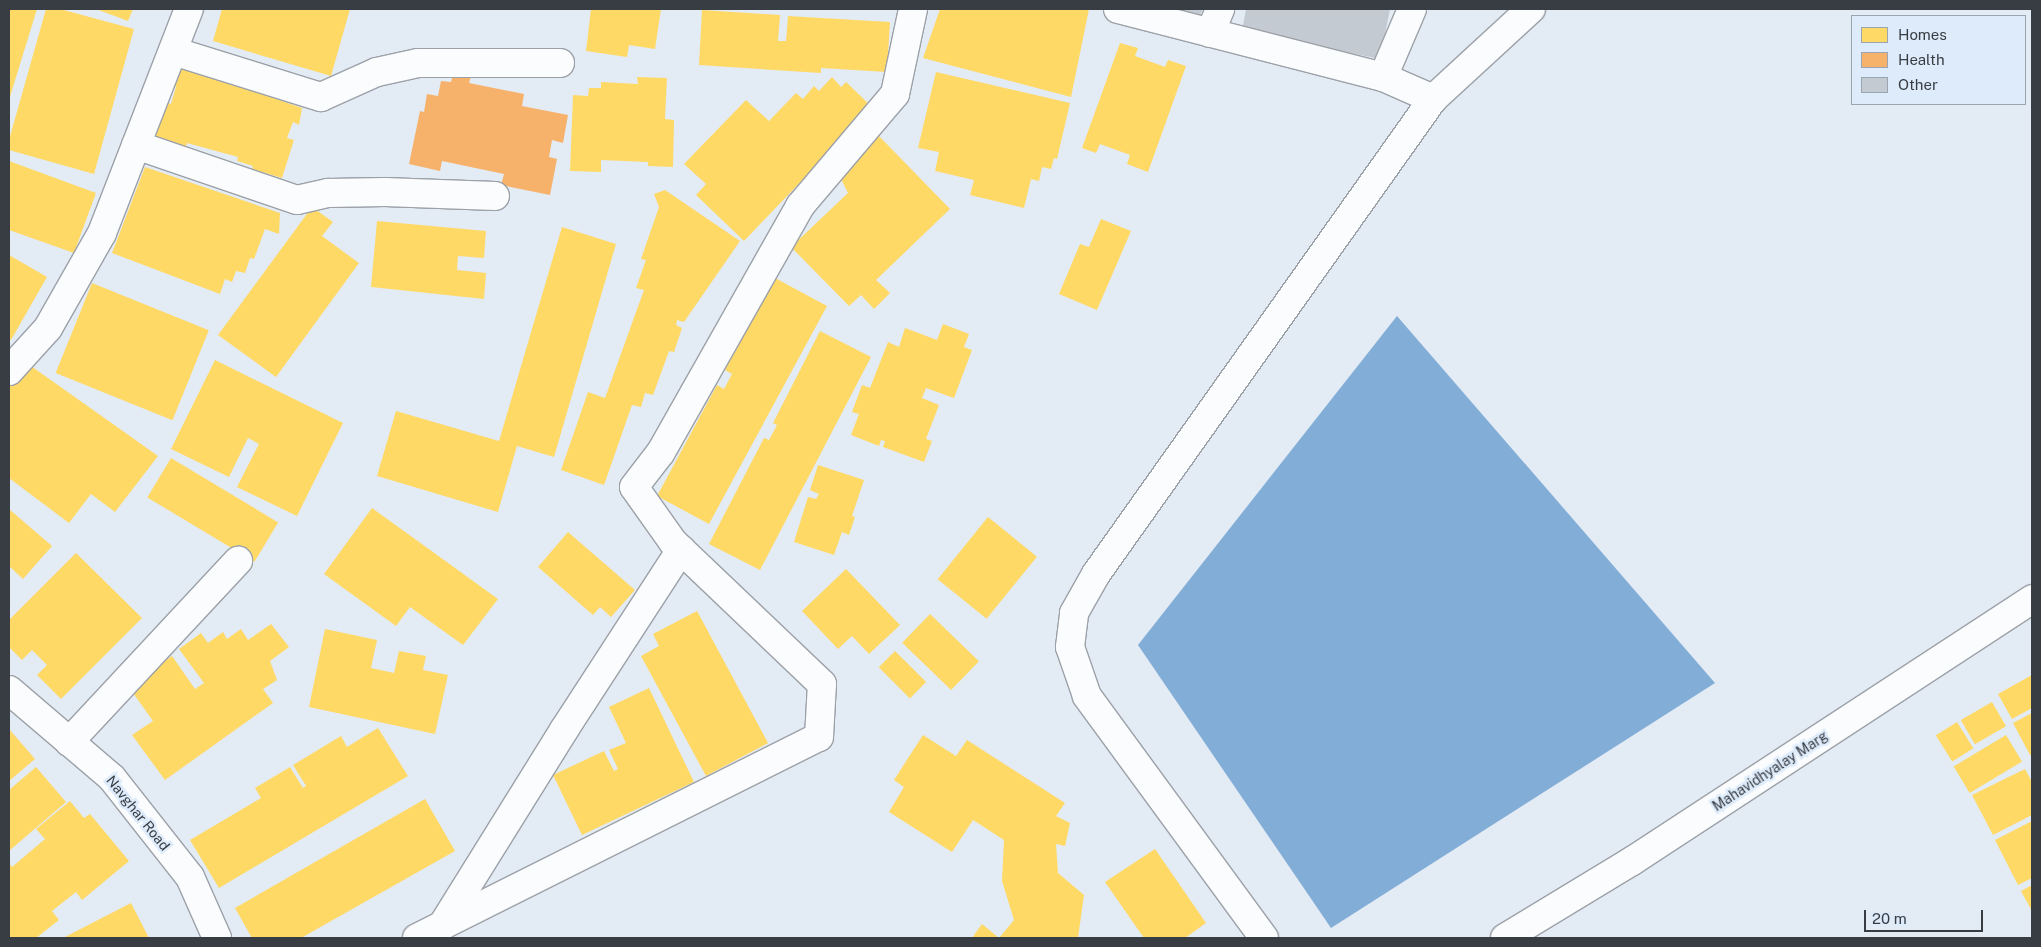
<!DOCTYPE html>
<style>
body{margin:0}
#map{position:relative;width:2041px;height:947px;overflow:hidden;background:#e3ebf4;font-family:"Public Sans",sans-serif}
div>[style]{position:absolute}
.water>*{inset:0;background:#82add7}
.homes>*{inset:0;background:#ffd966;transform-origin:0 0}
.health>*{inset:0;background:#f6b26b}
.building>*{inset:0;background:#c4cad1}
.roads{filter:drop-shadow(1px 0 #9ca1a8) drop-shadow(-1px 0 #9ca1a8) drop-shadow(0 1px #9ca1a8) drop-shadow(0 -1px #9ca1a8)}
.street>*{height:28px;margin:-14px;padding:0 14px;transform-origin:14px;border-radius:14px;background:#fbfcfd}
.secondary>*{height:28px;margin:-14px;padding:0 14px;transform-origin:14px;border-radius:14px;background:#fbfcfd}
span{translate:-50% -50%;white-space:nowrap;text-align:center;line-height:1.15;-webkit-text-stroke:5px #ddebfa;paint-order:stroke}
.street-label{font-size:14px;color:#383d43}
.frame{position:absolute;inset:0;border:10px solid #383d43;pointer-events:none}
.legend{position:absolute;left:1851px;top:15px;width:175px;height:90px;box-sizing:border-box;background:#ddebfa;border:1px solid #9ba5b1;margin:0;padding:6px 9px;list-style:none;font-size:15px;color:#383d43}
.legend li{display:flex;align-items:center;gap:10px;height:25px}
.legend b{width:25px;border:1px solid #9ba5b1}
.scale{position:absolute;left:1864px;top:910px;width:119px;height:22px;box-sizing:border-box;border:2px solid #383d43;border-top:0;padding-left:6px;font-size:15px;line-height:18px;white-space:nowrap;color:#383d43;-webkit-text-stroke:4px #ddebfa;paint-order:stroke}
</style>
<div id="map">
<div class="water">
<div style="clip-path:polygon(1397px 316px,1715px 683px,1331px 928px,1138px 645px)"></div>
</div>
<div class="homes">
<div style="clip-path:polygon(9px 9px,37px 9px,9px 100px)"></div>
<div style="clip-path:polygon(46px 9px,60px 9px,134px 29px,94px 174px,9px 150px,9px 140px)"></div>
<div style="clip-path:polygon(96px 9px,133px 9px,128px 21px)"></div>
<div style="clip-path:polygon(222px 9px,350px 9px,331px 76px,213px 41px)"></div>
<div style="clip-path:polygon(591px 9px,661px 9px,655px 49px,629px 45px,627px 57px,586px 51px)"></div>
<div style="clip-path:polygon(940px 9px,1089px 9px,1071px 97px,923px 58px)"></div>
<div style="clip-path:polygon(702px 10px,780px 15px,778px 41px,786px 41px,788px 16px,890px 22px,887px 72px,821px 68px,821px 73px,699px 65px)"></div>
<div style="clip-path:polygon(1120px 43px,1138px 48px,1135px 56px,1165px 67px,1168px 60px,1186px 66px,1148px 172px,1127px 164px,1130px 155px,1100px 144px,1096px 153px,1082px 148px)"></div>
<div style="clip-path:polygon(182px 66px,302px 108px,299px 125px,293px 122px,287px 138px,294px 140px,282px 178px,252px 169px,253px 166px,237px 161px,238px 157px,187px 143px,186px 147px,153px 136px,165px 102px,171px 104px,176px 87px,170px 85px)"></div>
<div style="clip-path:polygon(936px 72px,1070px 103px,1057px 159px,1054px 158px,1051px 169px,1042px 167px,1039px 181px,1031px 179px,1024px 208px,970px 195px,974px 180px,935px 171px,939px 152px,918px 148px)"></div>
<div style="clip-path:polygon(637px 77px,667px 78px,665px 119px,674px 120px,673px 167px,648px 166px,648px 162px,601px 160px,601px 172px,570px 171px,573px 95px,588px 96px,589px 88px,601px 88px,601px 82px,638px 84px)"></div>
<div style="clip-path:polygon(832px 77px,841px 87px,846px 82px,872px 107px,744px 241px,696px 195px,706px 184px,684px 164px,746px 100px,769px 121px,796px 93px,803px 99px,814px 86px,819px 91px)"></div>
<div style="clip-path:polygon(878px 135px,950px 209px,876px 280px,890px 293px,874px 309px,861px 295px,849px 306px,791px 247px,848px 193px,838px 173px)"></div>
<div style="clip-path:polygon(9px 161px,96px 193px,74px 253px,9px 230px)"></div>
<div style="clip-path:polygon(145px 167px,280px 213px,279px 234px,265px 229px,254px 259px,250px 258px,245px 273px,236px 271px,232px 282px,225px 279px,220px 294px,112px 253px)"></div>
<div style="clip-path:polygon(665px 190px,740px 241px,684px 322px,677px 320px,676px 325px,682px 328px,674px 352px,669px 351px,653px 395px,645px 393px,641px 407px,632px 405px,604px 485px,561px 470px,588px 392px,605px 398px,644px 290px,636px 288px,646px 260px,641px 259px,659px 207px,654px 194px)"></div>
<div style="clip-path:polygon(312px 207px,333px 222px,322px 236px,359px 263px,276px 377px,218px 335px)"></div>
<div style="clip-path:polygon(1101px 219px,1131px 231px,1097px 310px,1059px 294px,1080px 244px,1089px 247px)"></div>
<div style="clip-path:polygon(377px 221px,486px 231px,484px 258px,458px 256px,457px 270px,486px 273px,484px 299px,371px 287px)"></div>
<div style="clip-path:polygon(562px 227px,616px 244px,554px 457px,517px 446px,498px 512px,377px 476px,396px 411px,499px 441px)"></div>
<div style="clip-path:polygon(9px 255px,47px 277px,11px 340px,9px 338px)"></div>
<div style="clip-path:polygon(775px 278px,827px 306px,709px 524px,657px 496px,717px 385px,724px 389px,732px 374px,725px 370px)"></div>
<div style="left:92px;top:283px;width:126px;height:97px;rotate:22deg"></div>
<div style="clip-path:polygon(943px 324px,969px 334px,964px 347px,972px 350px,954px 398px,926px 388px,922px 398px,939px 405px,926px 439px,932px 441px,924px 462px,883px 447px,885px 441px,881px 440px,879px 446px,851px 435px,859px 414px,852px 412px,862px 385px,870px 388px,888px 342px,899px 347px,905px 328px,937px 340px)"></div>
<div style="clip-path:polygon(820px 331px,871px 357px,760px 570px,709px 544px,764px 438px,769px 440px,777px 425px,773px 423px)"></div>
<div style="clip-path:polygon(215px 360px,343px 423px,297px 516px,237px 487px,259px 444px,248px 438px,229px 477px,171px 449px)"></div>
<div style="clip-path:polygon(24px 361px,158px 456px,115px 512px,91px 494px,69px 523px,9px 478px,9px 381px)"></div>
<div style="left:171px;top:458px;width:125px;height:46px;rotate:31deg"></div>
<div style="clip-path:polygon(818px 465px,864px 480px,852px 516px,855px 517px,849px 535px,842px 532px,834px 555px,794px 542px,808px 497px,816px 499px,819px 494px,810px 490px)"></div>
<div style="clip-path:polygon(372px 508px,498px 599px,463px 645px,410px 607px,396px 626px,324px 574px)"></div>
<div style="clip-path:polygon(9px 509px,52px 546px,23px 579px,9px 566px)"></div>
<div style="left:988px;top:517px;width:63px;height:80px;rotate:39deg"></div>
<div style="clip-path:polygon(568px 532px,635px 590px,611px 617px,600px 607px,593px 615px,538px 567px)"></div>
<div style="clip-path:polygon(76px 553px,142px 618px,61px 699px,37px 675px,47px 665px,32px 650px,22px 660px,9px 647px,9px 620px)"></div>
<div style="clip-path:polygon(846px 569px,900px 625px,869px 654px,852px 636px,838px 649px,802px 611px)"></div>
<div style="clip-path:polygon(697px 611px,768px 743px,706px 776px,641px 656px,659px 646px,653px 634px)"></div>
<div style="left:930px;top:614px;width:68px;height:40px;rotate:44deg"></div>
<div style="clip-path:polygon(271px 624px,289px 647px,270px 661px,277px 680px,263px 689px,273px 703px,165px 780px,132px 735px,153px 721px,128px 686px,172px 656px,195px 689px,204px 683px,179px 649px,201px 633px,208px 643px,223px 632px,227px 639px,241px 629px,248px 640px)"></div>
<div style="clip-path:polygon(325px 629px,377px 640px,371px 668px,394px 673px,399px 651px,426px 656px,423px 670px,448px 675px,435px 734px,309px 707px)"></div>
<div style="left:895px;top:651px;width:44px;height:23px;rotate:45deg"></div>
<div style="clip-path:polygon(2032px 675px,2032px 708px,2012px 719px,1998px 694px)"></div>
<div style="clip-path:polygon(649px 688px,694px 782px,582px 835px,553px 775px,604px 751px,614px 771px,618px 769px,609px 750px,626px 743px,609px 707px)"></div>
<div style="left:1992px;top:702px;width:28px;height:36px;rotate:60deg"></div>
<div style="clip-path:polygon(2032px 713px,2032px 754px,2030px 755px,2013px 723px)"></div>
<div style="left:1957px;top:722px;width:31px;height:25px;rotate:58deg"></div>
<div style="clip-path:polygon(378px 728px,408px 776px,219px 888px,190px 840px,261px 798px,255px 788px,290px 767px,303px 788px,306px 786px,293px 765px,341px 736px,347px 747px)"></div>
<div style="clip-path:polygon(9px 729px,35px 759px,9px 781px)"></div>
<div style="clip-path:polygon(923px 735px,956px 756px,967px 740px,1065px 803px,1056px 816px,1070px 823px,1065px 846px,1056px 844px,1058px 873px,1084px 895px,1078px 938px,972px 938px,982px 924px,999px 938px,1014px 920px,1002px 881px,1004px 840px,973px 820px,952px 852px,889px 812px,904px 787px,894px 780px)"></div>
<div style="left:2006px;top:735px;width:31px;height:61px;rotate:59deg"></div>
<div style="clip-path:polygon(36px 767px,66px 802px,9px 851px,9px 790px)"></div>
<div style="clip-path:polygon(2025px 769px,2032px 782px,2032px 815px,1993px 835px,1972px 795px)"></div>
<div style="clip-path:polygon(425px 799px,455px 851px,301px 938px,252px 938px,235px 908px)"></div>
<div style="clip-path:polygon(70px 801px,84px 818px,90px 814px,129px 861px,82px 900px,76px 892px,52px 911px,59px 920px,36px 938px,9px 938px,9px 863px,12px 867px,45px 839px,36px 829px)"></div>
<div style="clip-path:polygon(2032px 821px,2032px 878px,2018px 885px,1995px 840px)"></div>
<div style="clip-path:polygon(1155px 849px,1206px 923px,1185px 938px,1144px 938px,1105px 882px)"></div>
<div style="clip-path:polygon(2032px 885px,2032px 911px,2021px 891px)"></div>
<div style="clip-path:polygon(131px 903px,149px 938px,63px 938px)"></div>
</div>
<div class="health">
<div style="clip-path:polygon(453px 73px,471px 76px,469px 83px,524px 94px,522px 106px,568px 115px,563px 143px,552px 140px,549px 157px,557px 159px,550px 195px,501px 185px,504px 174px,442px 161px,440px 171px,409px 164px,420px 111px,424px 112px,427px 94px,438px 96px,441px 81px,451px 82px)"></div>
</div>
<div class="building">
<div style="clip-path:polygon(1162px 9px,1203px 9px,1198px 18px)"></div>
<div style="clip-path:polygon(1246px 9px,1390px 9px,1380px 59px,1242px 31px)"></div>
</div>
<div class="roads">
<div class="street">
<div style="left:1118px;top:9px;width:274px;rotate:14.4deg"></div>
<div style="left:1383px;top:77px;width:55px;rotate:23.7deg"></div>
<div style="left:1210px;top:33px;width:26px;rotate:-67deg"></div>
<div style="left:173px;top:51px;width:155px;rotate:17.3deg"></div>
<div style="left:321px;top:97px;width:61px;rotate:-24.1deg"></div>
<div style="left:377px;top:72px;width:42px;rotate:-12.4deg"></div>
<div style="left:418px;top:63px;width:142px"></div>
<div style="left:1383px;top:77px;width:74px;rotate:-66.9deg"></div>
<div style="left:136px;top:145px;width:170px;rotate:18.9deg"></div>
<div style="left:297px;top:200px;width:32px;rotate:-13deg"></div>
<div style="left:328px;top:193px;width:57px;rotate:-1deg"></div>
<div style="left:385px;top:192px;width:110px;rotate:2.1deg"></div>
<div style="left:9px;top:371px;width:58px;rotate:-47.8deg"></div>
<div style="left:48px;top:328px;width:109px;rotate:-60.4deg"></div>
<div style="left:102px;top:233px;width:240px;rotate:-68.8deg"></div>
<div style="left:69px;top:742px;width:248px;rotate:-47deg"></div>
<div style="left:442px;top:926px;width:231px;rotate:-58.1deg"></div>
<div style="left:564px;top:730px;width:215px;rotate:-57deg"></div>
<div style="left:417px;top:938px;width:449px;rotate:-26.6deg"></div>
<div style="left:819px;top:737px;width:53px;rotate:-86.8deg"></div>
<div style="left:822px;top:684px;width:206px;rotate:-136.4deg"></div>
<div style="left:673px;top:542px;width:67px;rotate:-125.3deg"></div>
<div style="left:634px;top:487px;width:44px;rotate:-52.4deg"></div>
<div style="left:661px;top:452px;width:283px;rotate:-60.5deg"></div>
<div style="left:800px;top:206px;width:147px;rotate:-49.7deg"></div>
<div style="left:895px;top:94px;width:87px;rotate:-78deg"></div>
<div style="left:1264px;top:938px;width:300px;rotate:-126.2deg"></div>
<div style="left:1087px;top:696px;width:52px;rotate:-109.1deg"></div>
<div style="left:1070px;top:647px;width:34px;rotate:-83deg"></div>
<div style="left:1074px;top:613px;width:45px;rotate:-60.6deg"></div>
<div style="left:1096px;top:574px;width:582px;rotate:-54.65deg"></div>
<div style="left:1433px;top:99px;width:133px;rotate:-42.6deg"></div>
<div style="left:1505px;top:938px;width:149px;rotate:-31.2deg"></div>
<div style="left:1632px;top:861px;width:478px;rotate:-33.2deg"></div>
</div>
<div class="secondary">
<div style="left:9px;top:690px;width:135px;rotate:40.5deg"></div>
<div style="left:112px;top:778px;width:126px;rotate:51.8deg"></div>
<div style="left:190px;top:877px;width:67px;rotate:66.1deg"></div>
</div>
</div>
<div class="street-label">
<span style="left:1770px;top:771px;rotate:-33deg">Mahavidhyalay Marg</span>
<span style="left:138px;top:813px;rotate:51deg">Navghar Road</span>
</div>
<div class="frame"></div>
<ul class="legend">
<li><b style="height:14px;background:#ffd966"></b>Homes</li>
<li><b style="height:14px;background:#f6b26b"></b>Health</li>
<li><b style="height:14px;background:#c4cad1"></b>Other</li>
</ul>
<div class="scale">20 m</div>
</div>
